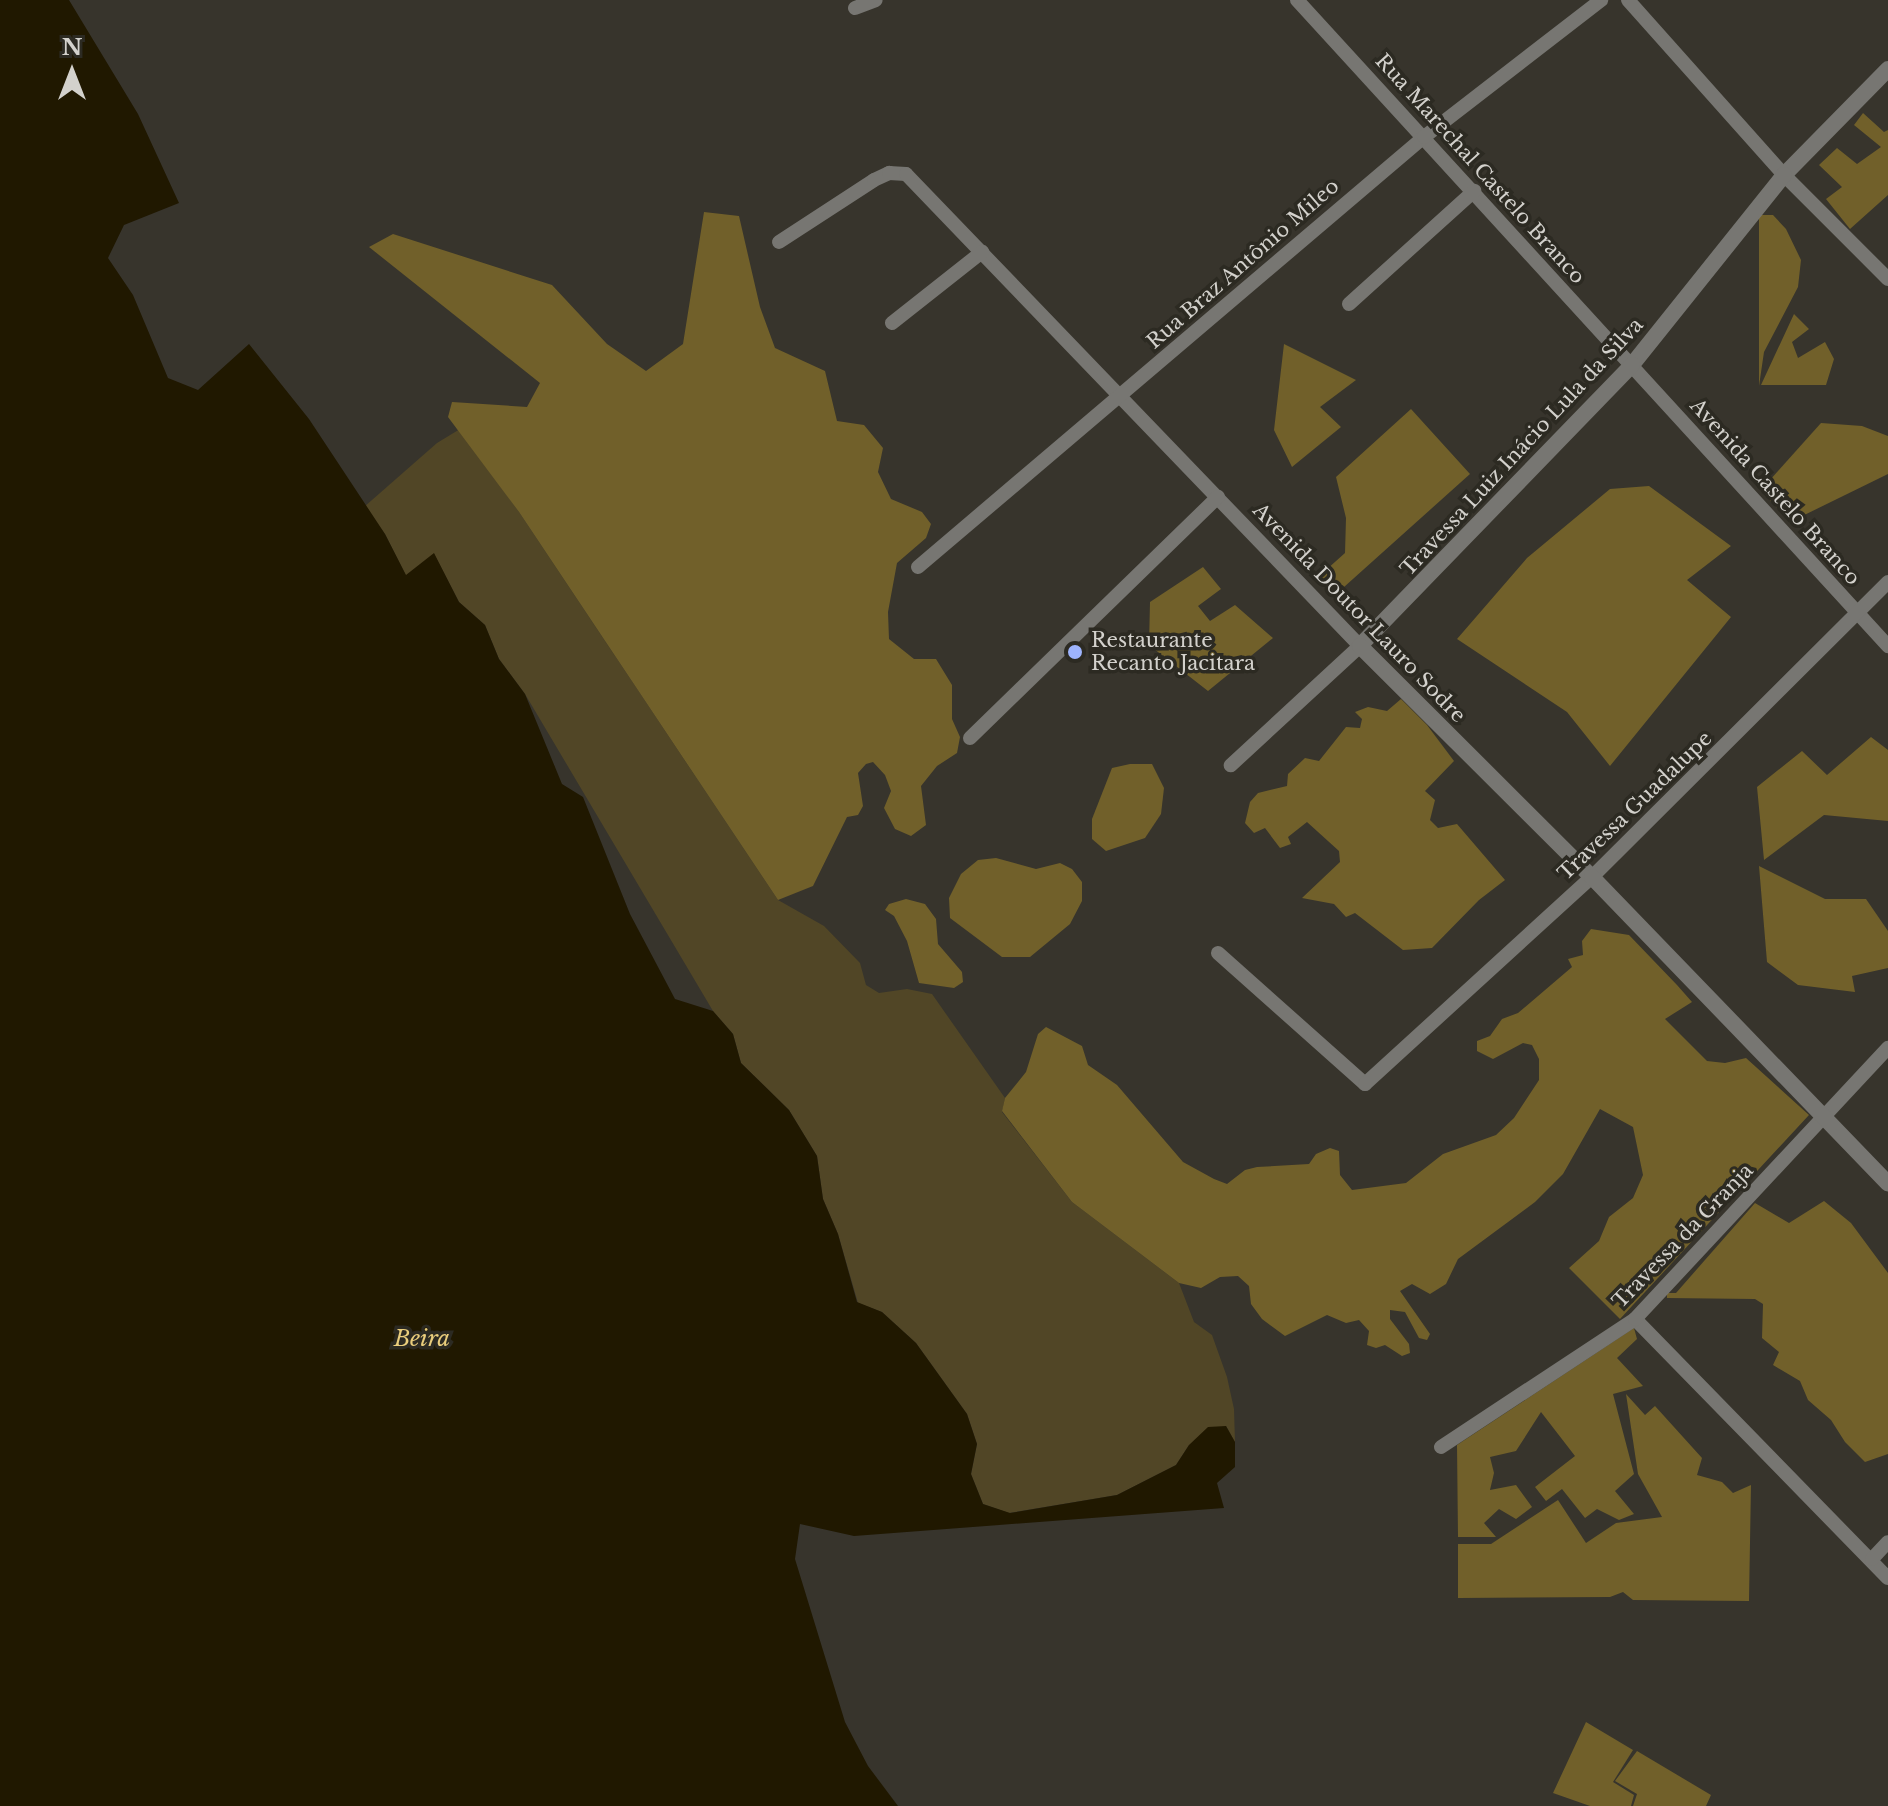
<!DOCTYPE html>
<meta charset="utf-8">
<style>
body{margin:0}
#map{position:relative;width:1888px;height:1806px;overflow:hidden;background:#37342c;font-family:"Libre Baskerville",serif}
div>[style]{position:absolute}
.green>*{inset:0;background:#514626}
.forest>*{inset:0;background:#71602a}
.water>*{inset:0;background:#201800}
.minor>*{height:14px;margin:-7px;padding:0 7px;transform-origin:7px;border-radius:7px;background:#777672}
.tertiary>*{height:16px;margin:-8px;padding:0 8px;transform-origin:8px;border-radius:8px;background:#777672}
.dots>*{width:22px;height:22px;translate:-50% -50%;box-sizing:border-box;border:4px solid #2c2a22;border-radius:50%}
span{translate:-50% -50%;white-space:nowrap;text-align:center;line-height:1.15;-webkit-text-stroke:7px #2c2a22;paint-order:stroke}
.street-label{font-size:20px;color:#d3d1cc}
.poi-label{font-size:20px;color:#d3d1cc}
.left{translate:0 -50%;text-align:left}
.water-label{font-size:22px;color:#e9cd7c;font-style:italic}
.north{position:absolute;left:32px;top:32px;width:80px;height:80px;-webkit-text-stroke:6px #2c2a22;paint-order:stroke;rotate:0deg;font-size:22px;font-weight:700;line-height:32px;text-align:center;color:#d3d1cc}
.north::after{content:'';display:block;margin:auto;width:28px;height:36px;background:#d3d1cc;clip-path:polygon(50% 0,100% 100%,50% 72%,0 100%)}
</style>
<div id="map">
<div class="green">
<div style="clip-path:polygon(460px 429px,519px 512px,778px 900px,824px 926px,860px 963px,866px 985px,879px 993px,907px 989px,932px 994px,1005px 1098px,1002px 1112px,1072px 1202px,1179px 1283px,1194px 1322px,1212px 1335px,1227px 1377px,1234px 1409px,1235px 1442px,1226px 1426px,1189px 1445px,1176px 1465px,1117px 1495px,1009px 1513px,983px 1504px,971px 1474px,977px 1444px,967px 1414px,916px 1343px,882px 1312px,858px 1303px,838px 1234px,823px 1199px,817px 1156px,789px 1110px,741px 1063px,733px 1034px,713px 1011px,525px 694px,499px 659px,485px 625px,459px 602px,434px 554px,406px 576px,385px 534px,364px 507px,437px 443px)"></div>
</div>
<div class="forest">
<div style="clip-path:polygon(1863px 113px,1884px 132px,1888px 130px,1888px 195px,1850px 229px,1826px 199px,1842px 187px,1819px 165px,1837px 148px,1857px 164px,1881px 147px,1854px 125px)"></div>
<div style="clip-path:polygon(704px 212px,739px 216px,760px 307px,775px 348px,825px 371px,837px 421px,864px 425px,883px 448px,878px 472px,891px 499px,922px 512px,931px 524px,926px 538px,897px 563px,888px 612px,889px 639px,914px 659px,936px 659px,952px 685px,952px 719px,960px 737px,957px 753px,937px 766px,921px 786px,926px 825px,911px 836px,895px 829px,884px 808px,891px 791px,885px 775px,873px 762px,866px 764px,858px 773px,863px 806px,858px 815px,847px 817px,813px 886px,778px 900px,519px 512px,448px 417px,452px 402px,527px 407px,540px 383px,369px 247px,393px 234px,552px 285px,607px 344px,646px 371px,683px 344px)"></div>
<div style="clip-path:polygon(1759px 215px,1773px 215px,1786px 229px,1801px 260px,1798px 287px,1764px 352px,1759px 386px)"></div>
<div style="clip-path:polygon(1794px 314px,1809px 329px,1792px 342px,1798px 358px,1825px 342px,1834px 359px,1826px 385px,1761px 385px)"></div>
<div style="clip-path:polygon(1284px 344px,1356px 380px,1320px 407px,1341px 427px,1292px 467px,1274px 430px)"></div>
<div style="clip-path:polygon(1411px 409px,1470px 474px,1334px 596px,1317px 578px,1345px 553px,1346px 518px,1336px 477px)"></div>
<div style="clip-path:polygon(1821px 423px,1862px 426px,1888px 436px,1888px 474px,1790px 522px,1761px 490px)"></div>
<div style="clip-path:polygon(1649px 486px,1731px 546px,1687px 580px,1731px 617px,1610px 766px,1567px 712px,1457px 639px,1527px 558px,1610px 489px)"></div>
<div style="clip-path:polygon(1203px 567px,1221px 589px,1198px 606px,1210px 621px,1235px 605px,1273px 638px,1208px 691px,1149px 645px,1150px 602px)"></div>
<div style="clip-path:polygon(1401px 699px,1427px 725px,1454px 761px,1425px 791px,1435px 800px,1430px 820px,1438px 828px,1457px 824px,1505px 880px,1479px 900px,1432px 948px,1403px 950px,1355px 913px,1346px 917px,1334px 904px,1302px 898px,1340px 862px,1339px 851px,1307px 822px,1288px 837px,1291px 844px,1280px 848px,1265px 828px,1254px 833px,1245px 823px,1250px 802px,1258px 793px,1287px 786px,1288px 774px,1305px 758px,1319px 761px,1346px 727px,1360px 728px,1362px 719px,1355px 712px,1368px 707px,1387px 711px)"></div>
<div style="clip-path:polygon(1871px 737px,1888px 750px,1888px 821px,1824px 815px,1764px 860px,1757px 787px,1802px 751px,1827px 775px)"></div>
<div style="clip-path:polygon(1130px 764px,1152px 764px,1164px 788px,1161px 814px,1145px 838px,1106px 851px,1092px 839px,1092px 819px,1112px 768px)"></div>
<div style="clip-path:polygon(996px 858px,1036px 869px,1060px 863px,1072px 869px,1082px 882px,1082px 901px,1070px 924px,1030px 957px,1002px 957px,950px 918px,949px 898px,961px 874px,978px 860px)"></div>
<div style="clip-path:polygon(1759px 866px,1825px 899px,1866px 899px,1888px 931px,1888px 968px,1852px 976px,1855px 992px,1798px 985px,1767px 962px)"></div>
<div style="clip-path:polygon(906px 899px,925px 904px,936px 919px,938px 944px,962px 972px,963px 982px,954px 988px,919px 983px,907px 941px,894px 916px,885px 910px,889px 904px)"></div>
<div style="clip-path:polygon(1591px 929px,1629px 935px,1677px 985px,1692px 1002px,1665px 1019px,1707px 1061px,1725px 1063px,1746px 1058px,1809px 1115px,1620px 1319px,1569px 1268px,1599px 1241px,1609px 1217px,1633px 1198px,1643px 1175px,1633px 1127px,1600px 1109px,1563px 1174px,1535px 1202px,1458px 1259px,1446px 1284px,1430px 1294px,1412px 1284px,1400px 1291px,1430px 1334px,1427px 1340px,1419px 1338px,1405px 1312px,1390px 1310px,1390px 1319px,1409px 1344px,1410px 1353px,1402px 1356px,1385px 1345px,1376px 1348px,1367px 1345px,1369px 1331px,1359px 1320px,1346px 1323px,1327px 1315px,1285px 1336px,1262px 1319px,1251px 1304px,1249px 1286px,1238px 1276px,1220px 1277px,1201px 1288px,1179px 1283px,1072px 1202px,1002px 1111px,1005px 1098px,1026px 1072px,1038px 1034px,1046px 1027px,1082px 1046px,1088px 1065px,1117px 1085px,1183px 1162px,1214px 1179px,1227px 1184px,1245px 1170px,1257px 1167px,1309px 1164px,1316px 1154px,1330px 1148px,1339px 1151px,1340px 1175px,1352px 1190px,1406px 1183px,1443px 1154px,1496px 1135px,1514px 1118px,1539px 1080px,1539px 1059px,1532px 1045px,1523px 1043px,1493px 1059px,1477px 1051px,1477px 1041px,1490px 1036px,1502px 1019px,1518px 1013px,1572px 967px,1568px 959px,1583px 955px,1582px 941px)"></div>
<div style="clip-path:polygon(1824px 1201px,1851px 1223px,1888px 1273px,1888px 1454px,1865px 1462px,1845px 1442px,1831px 1420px,1808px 1400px,1800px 1381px,1773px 1365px,1779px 1352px,1762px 1338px,1763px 1304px,1755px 1299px,1667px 1298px,1667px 1293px,1676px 1293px,1755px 1203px,1789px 1223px)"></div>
<div style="clip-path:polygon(1634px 1328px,1637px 1339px,1617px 1358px,1643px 1386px,1613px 1394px,1634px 1474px,1615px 1491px,1634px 1514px,1619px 1520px,1597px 1509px,1585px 1518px,1562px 1489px,1546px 1501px,1535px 1487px,1575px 1456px,1541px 1412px,1516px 1451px,1490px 1457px,1494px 1473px,1490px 1490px,1516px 1485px,1532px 1507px,1516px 1519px,1499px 1509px,1484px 1523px,1496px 1537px,1458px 1537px,1457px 1445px)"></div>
<div style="clip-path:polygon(1626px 1394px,1645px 1415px,1655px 1406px,1702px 1458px,1697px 1475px,1722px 1482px,1733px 1493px,1751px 1485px,1749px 1601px,1633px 1600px,1623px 1592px,1610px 1597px,1458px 1598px,1458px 1544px,1491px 1544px,1558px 1500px,1586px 1543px,1616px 1523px,1662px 1517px,1638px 1474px)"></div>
<div style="clip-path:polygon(1586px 1722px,1633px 1750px,1613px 1782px,1634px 1795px,1631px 1806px,1590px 1806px,1553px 1793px)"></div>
<div style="clip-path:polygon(1637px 1751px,1711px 1795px,1706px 1806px,1633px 1806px,1637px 1794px,1615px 1781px)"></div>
</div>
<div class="water">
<div style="clip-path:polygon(0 0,69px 0,138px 114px,179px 203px,124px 225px,108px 258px,133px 295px,168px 378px,198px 390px,249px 344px,309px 419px,385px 534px,406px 575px,434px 553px,459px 602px,485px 625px,499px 659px,525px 694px,562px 784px,583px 797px,630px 914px,675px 999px,713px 1011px,733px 1034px,741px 1063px,789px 1110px,817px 1156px,823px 1199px,838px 1234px,857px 1302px,882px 1312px,916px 1343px,967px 1414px,977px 1444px,971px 1474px,983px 1504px,1010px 1513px,1117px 1495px,1176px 1465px,1189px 1445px,1208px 1427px,1226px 1426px,1235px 1442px,1235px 1467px,1217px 1483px,1224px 1508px,854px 1536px,800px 1524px,795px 1559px,845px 1722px,868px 1766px,898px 1806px,0 1806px)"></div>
</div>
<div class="minor">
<div style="left:1297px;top:0;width:876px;rotate:47.55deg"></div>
<div style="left:1628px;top:0;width:234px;rotate:48.3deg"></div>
<div style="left:1784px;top:175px;width:147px;rotate:45deg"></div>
<div style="left:855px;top:8px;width:22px;rotate:-21deg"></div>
<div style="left:779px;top:242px;width:113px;rotate:-33.1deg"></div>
<div style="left:874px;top:180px;width:17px;rotate:-25deg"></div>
<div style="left:889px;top:173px;width:17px;rotate:3deg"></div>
<div style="left:906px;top:174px;width:655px;rotate:46.11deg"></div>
<div style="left:1360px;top:646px;width:176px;rotate:137.3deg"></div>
<div style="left:1349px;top:304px;width:169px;rotate:-42.1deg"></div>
<div style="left:892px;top:323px;width:115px;rotate:-38.3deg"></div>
<div style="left:918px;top:567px;width:664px;rotate:-40.36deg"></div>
<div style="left:1424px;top:137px;width:224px;rotate:-37.7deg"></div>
<div style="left:970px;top:738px;width:346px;rotate:-44.2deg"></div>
<div style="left:1218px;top:953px;width:197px;rotate:41.7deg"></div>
<div style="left:1365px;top:1084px;width:307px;rotate:-42.4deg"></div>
<div style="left:1592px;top:877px;width:418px;rotate:-44.9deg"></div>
<div style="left:1635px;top:1319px;width:362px;rotate:45.7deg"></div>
<div style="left:1441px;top:1447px;width:232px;rotate:-33.4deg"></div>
<div style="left:1635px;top:1319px;width:371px;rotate:-47deg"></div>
<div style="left:1872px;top:1559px;width:23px;rotate:-47deg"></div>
</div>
<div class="tertiary">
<div style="left:1888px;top:69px;width:148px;rotate:134.5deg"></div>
<div style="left:1784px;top:175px;width:243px;rotate:128.7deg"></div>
<div style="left:1632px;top:365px;width:391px;rotate:134.1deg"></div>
<div style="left:1360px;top:646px;width:327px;rotate:44.9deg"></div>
<div style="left:1592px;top:877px;width:426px;rotate:46deg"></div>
</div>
<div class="dots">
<div style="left:1075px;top:652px;background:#9eb4fd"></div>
</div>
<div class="street-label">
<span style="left:1480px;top:169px;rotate:48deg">Rua Marechal Castelo Branco</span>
<span style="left:1243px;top:264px;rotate:-41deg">Rua Braz Antônio Mileo</span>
<span style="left:1522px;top:447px;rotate:-47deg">Travessa Luiz Inácio Lula da Silva</span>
<span style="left:1775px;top:492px;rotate:48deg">Avenida Castelo Branco</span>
<span style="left:1359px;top:613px;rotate:46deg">Avenida Doutor Lauro Sodre</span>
<span style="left:1635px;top:806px;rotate:-44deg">Travessa Guadalupe</span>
<span style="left:1683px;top:1236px;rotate:-46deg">Travessa da Granja</span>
</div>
<div class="poi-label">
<span class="left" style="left:1091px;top:652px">Restaurante<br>Recanto Jacitara</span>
</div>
<div class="water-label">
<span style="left:422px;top:1339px">Beira</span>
</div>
<div class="north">N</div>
</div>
